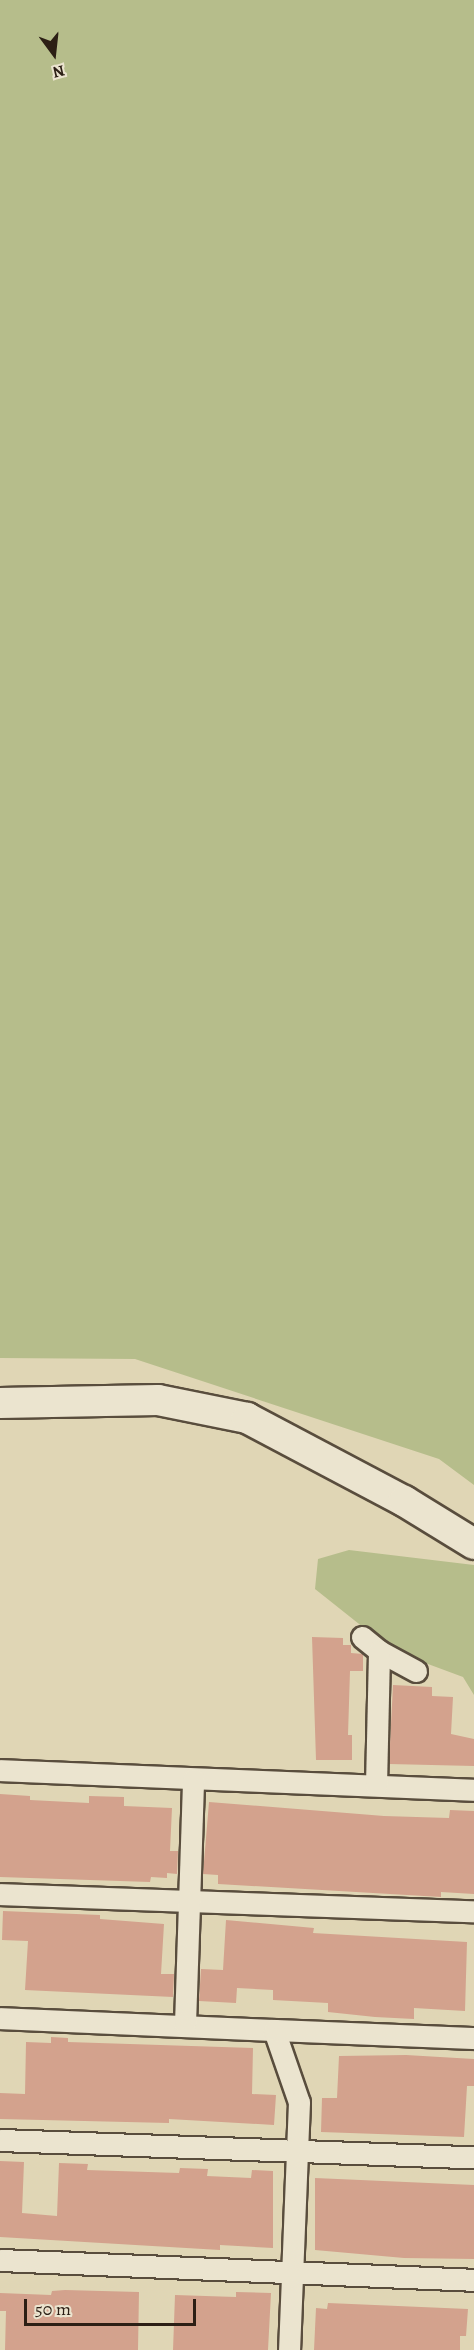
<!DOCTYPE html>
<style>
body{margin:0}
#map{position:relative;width:474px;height:2350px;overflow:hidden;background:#e0d6b5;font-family:Alegreya,serif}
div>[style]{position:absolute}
.green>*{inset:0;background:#b6bd8b}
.building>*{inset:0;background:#d3a28d}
.roads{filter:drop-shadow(2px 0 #594d3d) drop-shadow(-2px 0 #594d3d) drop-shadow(0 2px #594d3d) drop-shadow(0 -2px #594d3d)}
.street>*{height:21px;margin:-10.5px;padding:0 10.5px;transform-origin:10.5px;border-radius:10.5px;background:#ebe4cf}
.secondary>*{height:30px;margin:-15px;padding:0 15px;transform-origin:15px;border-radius:15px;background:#ebe4cf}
span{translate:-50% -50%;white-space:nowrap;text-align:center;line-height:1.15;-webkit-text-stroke:4.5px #ebe4cf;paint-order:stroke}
.north{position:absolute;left:24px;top:24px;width:60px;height:60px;-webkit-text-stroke:4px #ebe4cf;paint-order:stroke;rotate:165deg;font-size:16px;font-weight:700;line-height:24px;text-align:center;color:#2c1f15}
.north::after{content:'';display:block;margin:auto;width:21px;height:27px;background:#2c1f15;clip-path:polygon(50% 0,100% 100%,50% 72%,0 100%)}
.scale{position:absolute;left:24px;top:2299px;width:172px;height:27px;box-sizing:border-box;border:3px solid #2c1f15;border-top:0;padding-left:8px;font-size:18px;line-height:21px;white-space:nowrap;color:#2c1f15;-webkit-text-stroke:4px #ebe4cf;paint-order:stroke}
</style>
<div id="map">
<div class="green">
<div style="clip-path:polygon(0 0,474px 0,474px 1485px,439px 1459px,135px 1359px,0 1358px)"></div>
<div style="clip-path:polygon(349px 1550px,474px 1565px,474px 1695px,463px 1677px,393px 1651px,315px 1589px,318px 1559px)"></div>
</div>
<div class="building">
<div style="clip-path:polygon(312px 1637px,343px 1638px,343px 1645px,351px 1645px,351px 1653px,363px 1654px,363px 1671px,350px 1671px,348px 1735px,352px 1735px,352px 1760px,316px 1760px)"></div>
<div style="clip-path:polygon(393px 1685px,432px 1687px,432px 1696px,453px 1697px,451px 1734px,474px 1739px,474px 1766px,389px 1764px)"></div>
<div style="clip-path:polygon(0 1794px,30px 1796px,30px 1800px,89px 1803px,89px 1796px,124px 1797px,124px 1806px,172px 1808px,170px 1851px,178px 1851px,177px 1874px,167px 1873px,167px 1878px,151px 1877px,150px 1882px,0 1877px)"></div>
<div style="clip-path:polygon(209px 1802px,384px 1816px,449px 1818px,450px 1810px,474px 1811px,474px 1894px,441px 1892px,441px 1897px,218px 1884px,218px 1875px,203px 1874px)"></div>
<div style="clip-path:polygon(3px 1911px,100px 1915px,100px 1919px,164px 1924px,161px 1974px,174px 1974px,173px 1997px,25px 1990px,28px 1941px,2px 1940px)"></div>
<div style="clip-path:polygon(226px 1920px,314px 1928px,313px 1933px,467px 1942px,465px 2011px,414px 2008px,414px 2019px,375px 2017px,328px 2012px,328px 2003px,273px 2000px,273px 1990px,237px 1988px,236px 2003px,199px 2001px,201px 1969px,223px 1970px)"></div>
<div style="clip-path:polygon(51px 2037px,68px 2038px,68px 2042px,253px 2048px,252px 2094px,276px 2095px,274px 2125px,169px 2119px,169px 2123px,0 2119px,0 2093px,25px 2094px,26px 2042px,51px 2043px)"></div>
<div style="clip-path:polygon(406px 2055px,474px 2059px,474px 2086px,467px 2086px,464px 2137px,321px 2132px,322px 2098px,337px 2098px,339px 2056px)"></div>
<div style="clip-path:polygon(0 2161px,24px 2162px,22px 2213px,57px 2216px,59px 2163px,88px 2164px,87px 2170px,179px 2173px,180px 2168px,208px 2169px,207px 2176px,251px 2178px,252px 2170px,273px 2171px,273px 2248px,220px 2245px,220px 2250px,0 2237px)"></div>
<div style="clip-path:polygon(315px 2178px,474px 2185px,474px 2259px,404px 2258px,315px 2250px)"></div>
<div style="clip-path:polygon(65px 2290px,139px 2292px,138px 2350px,5px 2350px,6px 2311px,0 2311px,0 2293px,51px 2295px,52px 2291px)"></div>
<div style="clip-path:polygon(236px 2292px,271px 2293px,268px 2350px,173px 2350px,175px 2295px,236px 2297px)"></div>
<div style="clip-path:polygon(328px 2303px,468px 2309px,466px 2336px,460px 2336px,460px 2350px,314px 2350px,316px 2308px,327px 2309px)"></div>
</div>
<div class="roads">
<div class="street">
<div style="left:362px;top:1637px;width:22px;rotate:39deg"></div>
<div style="left:379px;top:1651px;width:42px;rotate:28.4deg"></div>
<div style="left:0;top:1770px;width:474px;rotate:2.4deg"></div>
<div style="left:376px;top:1785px;width:134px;rotate:-88.7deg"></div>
<div style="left:0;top:1894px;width:474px;rotate:2.1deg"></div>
<div style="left:0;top:2018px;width:274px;rotate:2.5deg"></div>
<div style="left:274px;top:2030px;width:76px;rotate:70.9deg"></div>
<div style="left:299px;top:2102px;width:248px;rotate:92.3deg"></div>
<div style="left:185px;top:2024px;width:245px;rotate:-88.1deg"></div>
<div style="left:274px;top:2030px;width:200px;rotate:2.3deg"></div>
<div style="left:0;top:2140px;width:474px;rotate:2.1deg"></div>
<div style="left:0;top:2260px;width:474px;rotate:2.4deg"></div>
</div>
<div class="secondary">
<div style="left:0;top:1403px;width:158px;rotate:-1.1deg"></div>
<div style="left:158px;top:1400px;width:91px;rotate:11.4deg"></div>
<div style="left:247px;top:1418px;width:178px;rotate:27.9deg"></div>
<div style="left:404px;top:1501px;width:82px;rotate:31.6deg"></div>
</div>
</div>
<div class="north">N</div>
<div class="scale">50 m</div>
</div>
